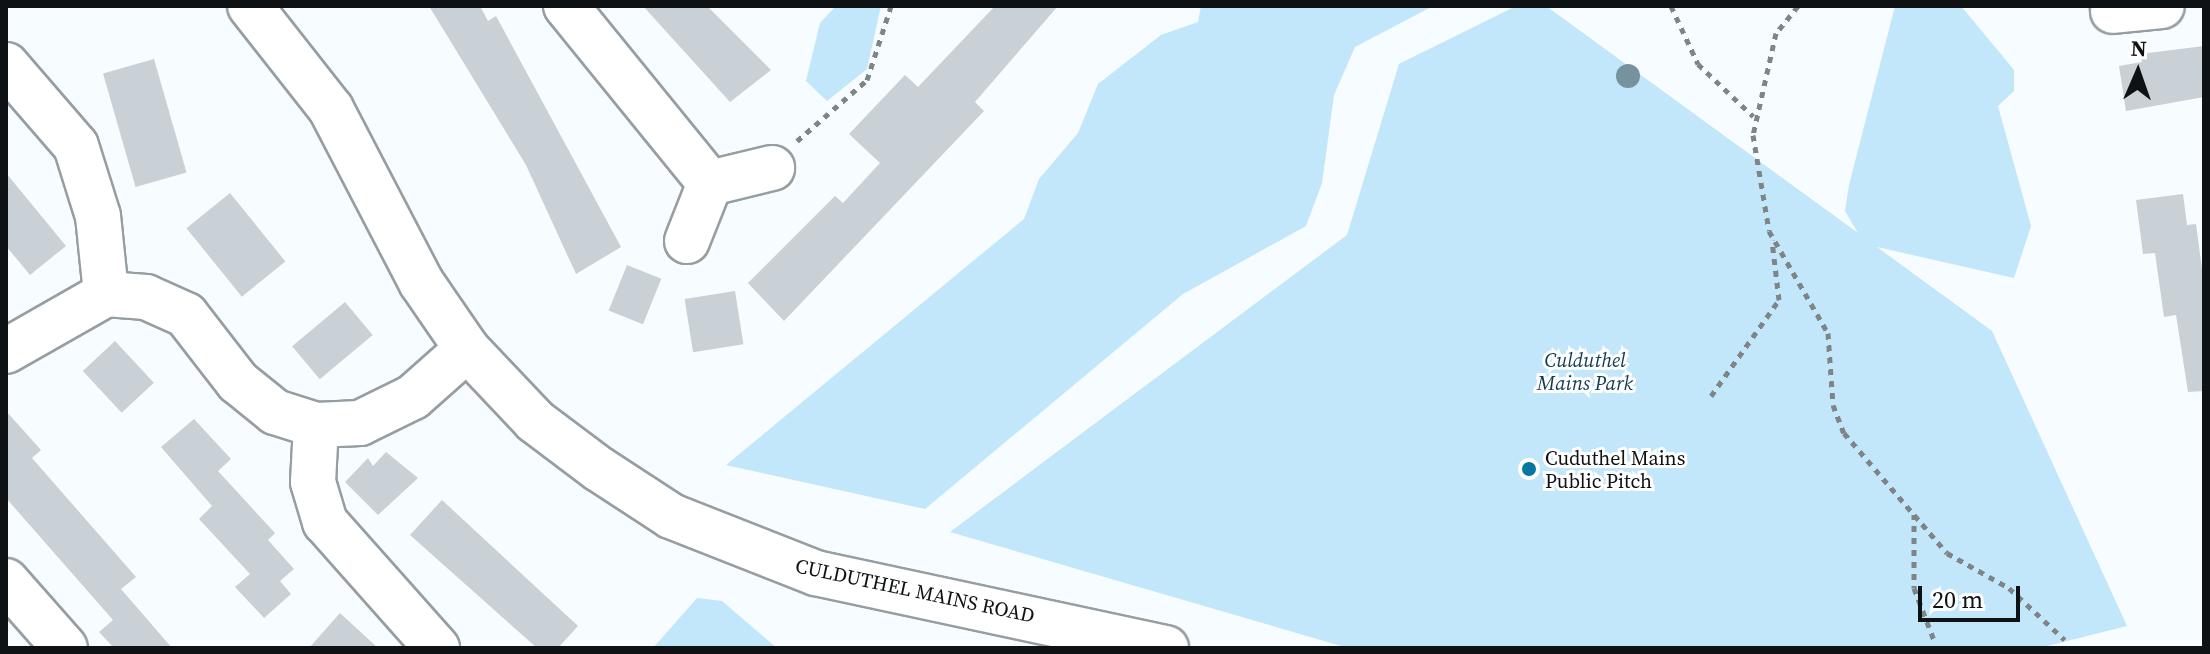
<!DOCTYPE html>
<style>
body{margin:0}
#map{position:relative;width:2210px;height:654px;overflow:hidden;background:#f6fcff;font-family:"Source Serif 4",serif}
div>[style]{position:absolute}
.green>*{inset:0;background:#c2e6fa}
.building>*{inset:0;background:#c9d1d6;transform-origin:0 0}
.path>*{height:5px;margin-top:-2.5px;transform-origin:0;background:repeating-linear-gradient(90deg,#7f8486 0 6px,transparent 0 12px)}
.roads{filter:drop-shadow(2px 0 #969ea3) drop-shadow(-2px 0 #969ea3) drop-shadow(0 2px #969ea3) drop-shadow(0 -2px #969ea3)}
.minor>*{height:44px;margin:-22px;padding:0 22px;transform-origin:22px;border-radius:22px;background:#fff}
.trees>*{width:24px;height:24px;margin:-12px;border-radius:50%;background:#77929f}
.dots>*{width:22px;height:22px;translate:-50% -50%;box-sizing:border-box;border:4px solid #fff;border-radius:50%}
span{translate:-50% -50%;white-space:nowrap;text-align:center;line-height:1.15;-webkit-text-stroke:6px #fff;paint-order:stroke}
.park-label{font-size:20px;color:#0f3c51;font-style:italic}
.poi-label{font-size:20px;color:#0f1214}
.left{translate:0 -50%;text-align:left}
.street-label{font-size:20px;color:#0f1214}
.frame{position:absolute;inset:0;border:8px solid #0f1214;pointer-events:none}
.north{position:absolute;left:2098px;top:32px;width:80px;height:80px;-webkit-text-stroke:6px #fff;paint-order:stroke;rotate:2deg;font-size:22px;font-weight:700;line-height:32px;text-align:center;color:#0f1214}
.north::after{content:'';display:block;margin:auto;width:28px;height:36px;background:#0f1214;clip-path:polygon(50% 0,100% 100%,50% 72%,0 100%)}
.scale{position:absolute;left:1918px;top:586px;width:102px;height:36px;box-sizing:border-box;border:4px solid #0f1214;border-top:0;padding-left:10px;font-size:24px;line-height:28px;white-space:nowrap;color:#0f1214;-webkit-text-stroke:6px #fff;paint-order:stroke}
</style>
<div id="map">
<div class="green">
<div style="clip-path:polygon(836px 6px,881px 6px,867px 69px,827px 101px,806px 81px,820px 23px)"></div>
<div style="clip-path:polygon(1201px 6px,1433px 6px,1355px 47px,1334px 95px,1322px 183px,1306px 226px,1183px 294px,925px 509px,726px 465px,1024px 219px,1039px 179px,1078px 133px,1098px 84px,1161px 35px,1198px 22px)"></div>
<div style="clip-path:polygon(1516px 6px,1546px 6px,1858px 233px,1845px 211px,1849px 185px,1895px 6px,1961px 6px,2014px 70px,2014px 91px,1998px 106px,2031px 226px,2014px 278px,1877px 247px,1992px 331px,2127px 626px,2039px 648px,1348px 648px,950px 532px,1347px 235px,1399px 64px)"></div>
<div style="clip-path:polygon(697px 598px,722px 601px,777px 648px,653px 648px)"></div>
</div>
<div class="building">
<div style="clip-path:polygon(429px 6px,480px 6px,488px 21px,496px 16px,621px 247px,576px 274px,526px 165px)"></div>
<div style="clip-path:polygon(643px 6px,707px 6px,771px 70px,730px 102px)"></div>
<div style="clip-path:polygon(995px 6px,1058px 6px,975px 102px,984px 111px,784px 321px,748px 283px,835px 196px,843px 203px,880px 163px,849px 134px,905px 75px,918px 87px)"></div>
<div style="clip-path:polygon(2204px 46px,2204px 97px,2126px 111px,2119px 66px,2142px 62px,2140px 54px)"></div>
<div style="left:154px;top:59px;width:118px;height:53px;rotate:74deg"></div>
<div style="clip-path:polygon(6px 173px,66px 246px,30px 275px,6px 246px)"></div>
<div style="left:230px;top:193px;width:88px;height:56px;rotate:51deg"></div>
<div style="clip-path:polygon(2183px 194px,2187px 225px,2196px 224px,2204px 284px,2204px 391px,2188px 392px,2176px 315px,2164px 317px,2155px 253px,2143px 254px,2136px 200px)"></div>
<div style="left:627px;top:265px;width:37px;height:49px;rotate:22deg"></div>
<div style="left:735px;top:291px;width:54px;height:51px;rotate:81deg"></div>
<div style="left:345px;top:302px;width:43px;height:69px;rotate:50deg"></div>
<div style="left:115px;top:341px;width:57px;height:44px;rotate:47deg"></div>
<div style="clip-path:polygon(6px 411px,41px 450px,32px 458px,136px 577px,121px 589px,172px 648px,114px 648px,99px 632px,113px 620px,6px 498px)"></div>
<div style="clip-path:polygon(194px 419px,231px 459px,218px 471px,275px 533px,268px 540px,294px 569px,280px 581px,291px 594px,264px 618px,235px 587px,250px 574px,199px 519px,212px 506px,161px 447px)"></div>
<div style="clip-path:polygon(386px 452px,418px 478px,378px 515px,345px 482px,368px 458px,373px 466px)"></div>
<div style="clip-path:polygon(442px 500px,578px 626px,558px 648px,537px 648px,410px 535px)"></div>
<div style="clip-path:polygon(340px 613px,378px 648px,309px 648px)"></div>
</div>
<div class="path">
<div style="left:1671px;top:6px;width:64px;rotate:65deg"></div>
<div style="left:1698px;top:64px;width:76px;rotate:43.4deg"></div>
<div style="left:1798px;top:6px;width:35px;rotate:129deg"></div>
<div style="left:1776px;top:33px;width:105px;rotate:102.7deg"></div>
<div style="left:1753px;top:135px;width:97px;rotate:80.5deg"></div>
<div style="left:1769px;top:231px;width:118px;rotate:60deg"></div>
<div style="left:1828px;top:333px;width:72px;rotate:86deg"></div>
<div style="left:1833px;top:405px;width:30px;rotate:69deg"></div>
<div style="left:1844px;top:433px;width:158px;rotate:49.4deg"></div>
<div style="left:1947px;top:553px;width:71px;rotate:29.4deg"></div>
<div style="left:2009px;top:588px;width:76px;rotate:42.9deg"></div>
<div style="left:797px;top:141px;width:93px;rotate:-41.1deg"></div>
<div style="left:867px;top:80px;width:78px;rotate:-72deg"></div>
<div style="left:1711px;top:396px;width:118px;rotate:-54.7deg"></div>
<div style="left:1779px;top:300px;width:60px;rotate:-96.7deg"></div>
<div style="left:1914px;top:514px;width:74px;rotate:90deg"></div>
<div style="left:1914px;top:588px;width:56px;rotate:69deg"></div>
</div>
<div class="roads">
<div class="minor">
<div style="left:250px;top:6px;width:131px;rotate:51.8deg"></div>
<div style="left:331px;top:109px;width:195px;rotate:62.5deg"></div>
<div style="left:421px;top:282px;width:81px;rotate:55.5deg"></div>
<div style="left:467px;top:349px;width:99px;rotate:46.6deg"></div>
<div style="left:535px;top:421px;width:80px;rotate:36.9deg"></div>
<div style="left:599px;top:469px;width:86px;rotate:33.1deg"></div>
<div style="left:671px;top:516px;width:156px;rotate:21.5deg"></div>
<div style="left:816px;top:573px;width:358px;rotate:12.1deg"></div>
<div style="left:566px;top:6px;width:228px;rotate:50.9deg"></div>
<div style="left:2113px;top:11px;width:49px;rotate:-5.8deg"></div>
<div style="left:6px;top:65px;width:107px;rotate:49.2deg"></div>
<div style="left:76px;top:146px;width:73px;rotate:72.6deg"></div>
<div style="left:98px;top:216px;width:78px;rotate:84.1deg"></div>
<div style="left:106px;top:294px;width:40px;rotate:4.3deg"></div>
<div style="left:146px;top:297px;width:44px;rotate:24.2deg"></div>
<div style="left:186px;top:315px;width:85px;rotate:52.2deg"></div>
<div style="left:238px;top:382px;width:48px;rotate:39deg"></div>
<div style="left:275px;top:412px;width:43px;rotate:17.6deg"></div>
<div style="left:316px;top:425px;width:44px;rotate:-2.6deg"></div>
<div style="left:360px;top:423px;width:59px;rotate:-26.1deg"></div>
<div style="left:413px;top:397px;width:72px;rotate:-41.6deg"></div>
<div style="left:687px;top:241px;width:62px;rotate:-68.4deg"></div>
<div style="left:710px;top:183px;width:64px;rotate:-13.6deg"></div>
<div style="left:6px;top:351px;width:115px;rotate:-29.7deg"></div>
<div style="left:316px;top:425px;width:57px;rotate:93deg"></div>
<div style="left:313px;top:482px;width:42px;rotate:73.3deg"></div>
<div style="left:325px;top:522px;width:169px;rotate:48.4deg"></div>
<div style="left:6px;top:581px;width:89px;rotate:48.6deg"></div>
</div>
</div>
<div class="trees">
<div style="left:1628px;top:76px"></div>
</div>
<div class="dots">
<div style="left:1529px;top:469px;background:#0577a1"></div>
</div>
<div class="park-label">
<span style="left:1585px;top:372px">Culduthel<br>Mains Park</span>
</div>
<div class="poi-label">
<span class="left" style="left:1545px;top:470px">Cuduthel Mains<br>Public Pitch</span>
</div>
<div class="street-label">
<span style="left:915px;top:591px;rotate:12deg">CULDUTHEL MAINS ROAD</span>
</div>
<div class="frame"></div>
<div class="north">N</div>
<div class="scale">20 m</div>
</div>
